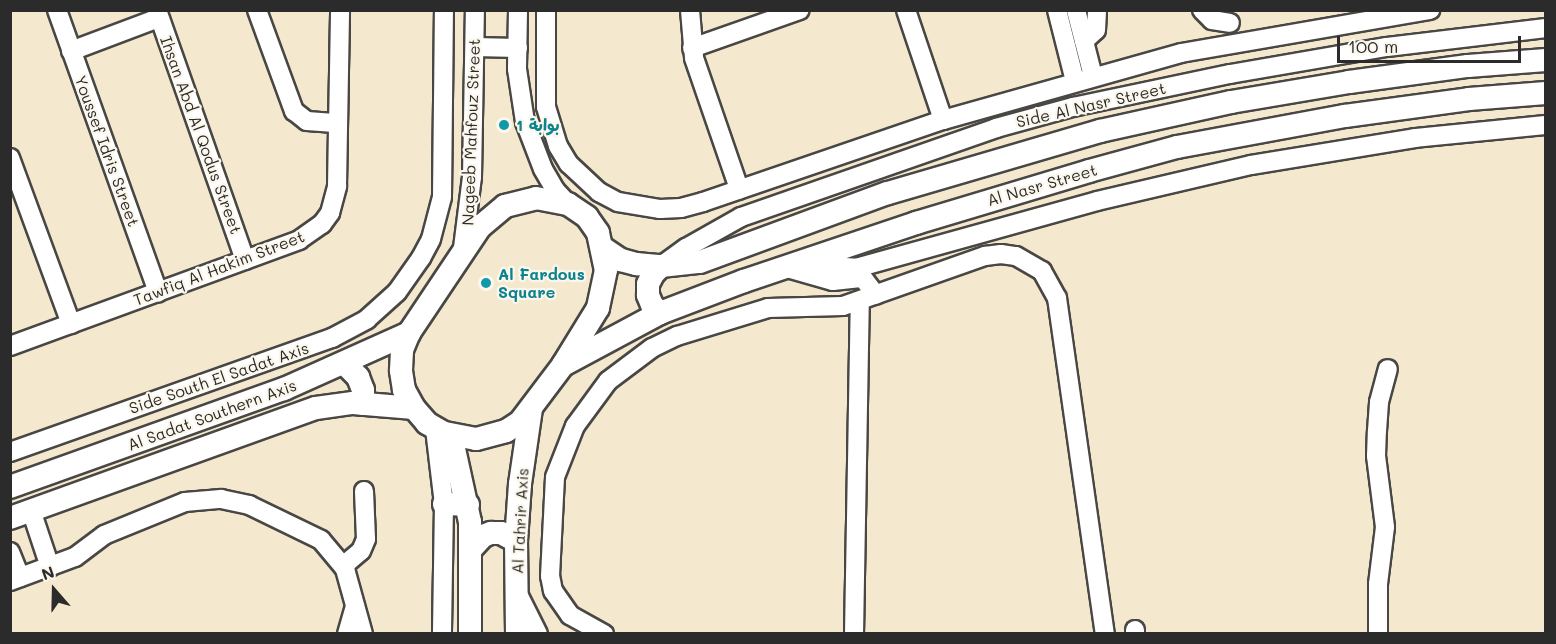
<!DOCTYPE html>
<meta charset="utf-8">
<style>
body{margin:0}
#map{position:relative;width:1556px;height:644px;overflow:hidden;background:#f4e8cf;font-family:Mali,"Playpen Sans Arabic",sans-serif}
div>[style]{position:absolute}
.roads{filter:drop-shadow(2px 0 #494744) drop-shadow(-2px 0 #494744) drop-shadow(0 2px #494744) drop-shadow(0 -2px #494744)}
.minor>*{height:18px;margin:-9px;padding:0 9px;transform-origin:9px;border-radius:9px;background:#fff}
.major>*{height:22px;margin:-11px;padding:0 11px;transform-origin:11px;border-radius:11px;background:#fff}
.dots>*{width:16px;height:16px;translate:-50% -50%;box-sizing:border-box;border:3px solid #fbf7ec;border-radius:50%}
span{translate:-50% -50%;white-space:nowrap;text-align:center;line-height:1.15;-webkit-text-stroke:4.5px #fbf7ec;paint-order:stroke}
.street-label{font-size:16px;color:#2b2b2b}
.culture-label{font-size:16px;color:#0d838f;font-weight:700}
.left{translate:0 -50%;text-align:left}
.frame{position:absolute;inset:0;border:12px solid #2b2b2b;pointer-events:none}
.north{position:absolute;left:24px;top:560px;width:60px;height:60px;-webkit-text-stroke:4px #fbf7ec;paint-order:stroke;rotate:340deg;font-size:16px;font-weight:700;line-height:24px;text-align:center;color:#2b2b2b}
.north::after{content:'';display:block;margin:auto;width:21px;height:27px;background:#2b2b2b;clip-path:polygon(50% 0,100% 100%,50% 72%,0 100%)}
.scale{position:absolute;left:1337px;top:36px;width:184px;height:27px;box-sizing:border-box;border:3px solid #2b2b2b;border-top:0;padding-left:8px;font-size:18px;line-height:21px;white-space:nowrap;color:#2b2b2b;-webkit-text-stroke:4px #fbf7ec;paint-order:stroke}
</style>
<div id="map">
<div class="roads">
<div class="minor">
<div style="left:57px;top:10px;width:300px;rotate:70.3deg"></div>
<div style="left:157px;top:10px;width:265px;rotate:70.6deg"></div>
<div style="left:257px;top:10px;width:108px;rotate:69.9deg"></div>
<div style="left:294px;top:111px;width:16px;rotate:38deg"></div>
<div style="left:307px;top:121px;width:31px;rotate:4deg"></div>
<div style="left:518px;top:10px;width:59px;rotate:91deg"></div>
<div style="left:517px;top:69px;width:54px;rotate:81.4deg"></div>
<div style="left:525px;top:122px;width:50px;rotate:69deg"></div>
<div style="left:543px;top:169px;width:24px;rotate:60deg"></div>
<div style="left:555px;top:190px;width:19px;rotate:47deg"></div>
<div style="left:546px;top:10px;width:97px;rotate:90deg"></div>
<div style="left:546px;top:107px;width:41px;rotate:72.9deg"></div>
<div style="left:558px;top:146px;width:21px;rotate:59deg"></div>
<div style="left:569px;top:164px;width:41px;rotate:43deg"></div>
<div style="left:599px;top:192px;width:21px;rotate:28deg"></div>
<div style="left:618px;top:202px;width:43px;rotate:9.5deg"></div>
<div style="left:660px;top:209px;width:21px;rotate:-3deg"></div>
<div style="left:681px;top:208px;width:23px;rotate:-15deg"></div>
<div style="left:703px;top:202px;width:254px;rotate:-18.9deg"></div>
<div style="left:943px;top:120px;width:247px;rotate:-15.7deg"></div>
<div style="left:1181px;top:53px;width:253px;rotate:-9.8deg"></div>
<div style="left:690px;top:10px;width:48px;rotate:85.2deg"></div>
<div style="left:694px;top:58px;width:139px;rotate:71deg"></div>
<div style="left:906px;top:10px;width:116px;rotate:71.4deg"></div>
<div style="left:1057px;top:10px;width:73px;rotate:75.8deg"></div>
<div style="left:1076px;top:10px;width:68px;rotate:75.6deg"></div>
<div style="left:1202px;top:10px;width:14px;rotate:45deg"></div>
<div style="left:1212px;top:20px;width:18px;rotate:9deg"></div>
<div style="left:1084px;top:41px;width:16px;rotate:-43deg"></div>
<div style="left:1096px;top:30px;width:20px;rotate:-87deg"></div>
<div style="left:475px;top:47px;width:43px;rotate:1.3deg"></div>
<div style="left:692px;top:48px;width:114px;rotate:-19.4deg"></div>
<div style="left:71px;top:51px;width:94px;rotate:-20.6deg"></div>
<div style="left:10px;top:158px;width:177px;rotate:69.8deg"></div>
<div style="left:463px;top:248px;width:72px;rotate:-82.8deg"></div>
<div style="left:472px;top:177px;width:167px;rotate:-89deg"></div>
<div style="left:815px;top:256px;width:18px;rotate:34deg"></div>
<div style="left:830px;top:266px;width:26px;rotate:4deg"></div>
<div style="left:856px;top:268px;width:250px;rotate:-15.5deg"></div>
<div style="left:1097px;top:201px;width:158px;rotate:-13.2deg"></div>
<div style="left:1251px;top:165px;width:166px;rotate:-9.3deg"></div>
<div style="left:1415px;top:138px;width:132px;rotate:-5.7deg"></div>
<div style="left:661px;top:266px;width:31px;rotate:-36deg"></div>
<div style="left:686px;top:248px;width:63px;rotate:-29.4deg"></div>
<div style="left:741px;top:217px;width:270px;rotate:-19.2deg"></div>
<div style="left:996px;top:128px;width:80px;rotate:-15.3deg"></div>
<div style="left:1073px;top:107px;width:160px;rotate:-11.9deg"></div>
<div style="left:1230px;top:74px;width:159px;rotate:-9.8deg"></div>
<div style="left:1387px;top:47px;width:160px;rotate:-6.8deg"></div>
<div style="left:784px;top:267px;width:51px;rotate:15.9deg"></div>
<div style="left:833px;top:281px;width:30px;rotate:-6deg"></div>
<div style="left:863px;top:278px;width:21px;rotate:53deg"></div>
<div style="left:10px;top:346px;width:308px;rotate:-20.1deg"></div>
<div style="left:299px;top:240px;width:28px;rotate:-35deg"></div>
<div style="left:322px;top:224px;width:14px;rotate:-54deg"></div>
<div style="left:330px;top:213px;width:28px;rotate:-75deg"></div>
<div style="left:337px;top:186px;width:176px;rotate:-89deg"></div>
<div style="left:435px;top:429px;width:76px;rotate:83.2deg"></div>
<div style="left:444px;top:504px;width:130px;rotate:90.9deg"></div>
<div style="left:10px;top:452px;width:342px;rotate:-19.5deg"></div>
<div style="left:332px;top:338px;width:40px;rotate:-28deg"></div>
<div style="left:367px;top:319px;width:40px;rotate:-42deg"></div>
<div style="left:397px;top:292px;width:42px;rotate:-54.8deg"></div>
<div style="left:421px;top:258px;width:21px;rotate:-62deg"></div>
<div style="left:431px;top:239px;width:43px;rotate:-75.3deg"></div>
<div style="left:442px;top:197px;width:187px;rotate:-89.4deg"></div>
<div style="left:31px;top:510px;width:60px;rotate:71.6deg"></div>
<div style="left:10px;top:552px;width:27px;rotate:68deg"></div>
<div style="left:343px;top:566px;width:23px;rotate:-40deg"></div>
<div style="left:361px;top:551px;width:13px;rotate:-67deg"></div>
<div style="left:366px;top:539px;width:48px;rotate:-92.4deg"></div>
<div style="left:10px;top:581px;width:69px;rotate:-20.3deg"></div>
<div style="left:75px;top:557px;width:36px;rotate:-37deg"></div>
<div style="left:104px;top:535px;width:87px;rotate:-22.2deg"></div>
<div style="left:185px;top:502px;width:36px;rotate:-5deg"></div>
<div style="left:221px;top:499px;width:29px;rotate:12deg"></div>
<div style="left:249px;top:505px;width:80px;rotate:25.9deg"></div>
<div style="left:321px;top:540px;width:38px;rotate:50deg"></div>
<div style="left:345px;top:569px;width:67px;rotate:74.5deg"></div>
<div style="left:517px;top:592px;width:47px;rotate:63.4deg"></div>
<div style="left:1135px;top:630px;width:4px;rotate:90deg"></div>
<div style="left:347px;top:634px;width:29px;rotate:-74deg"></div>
<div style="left:604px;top:634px;width:39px;rotate:-151deg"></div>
<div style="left:570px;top:615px;width:29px;rotate:-125deg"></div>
<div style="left:553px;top:591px;width:15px;rotate:-101deg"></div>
<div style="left:550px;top:576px;width:99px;rotate:-87.1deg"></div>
<div style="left:555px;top:477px;width:55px;rotate:-68.6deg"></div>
<div style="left:575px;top:426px;width:56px;rotate:-53.7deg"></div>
<div style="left:608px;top:381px;width:55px;rotate:-36.9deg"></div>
<div style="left:652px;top:348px;width:28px;rotate:-26deg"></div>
<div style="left:677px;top:336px;width:95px;rotate:-17.1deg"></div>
<div style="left:768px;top:308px;width:75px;rotate:-1.5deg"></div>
<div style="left:843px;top:306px;width:151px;rotate:-19.4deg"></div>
<div style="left:985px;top:256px;width:16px;rotate:-7deg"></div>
<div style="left:1001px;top:254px;width:15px;rotate:8deg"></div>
<div style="left:1016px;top:256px;width:30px;rotate:30deg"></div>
<div style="left:1042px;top:271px;width:31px;rotate:61deg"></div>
<div style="left:1057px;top:298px;width:339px;rotate:81.9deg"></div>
<div style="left:854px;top:634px;width:333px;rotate:-89deg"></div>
<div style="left:1378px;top:634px;width:50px;rotate:-90deg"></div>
<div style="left:1378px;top:584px;width:57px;rotate:-83deg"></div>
<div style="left:1385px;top:527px;width:72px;rotate:-97.2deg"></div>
<div style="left:1376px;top:456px;width:25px;rotate:-88deg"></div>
<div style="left:1377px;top:431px;width:29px;rotate:-86deg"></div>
<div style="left:1379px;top:402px;width:34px;rotate:-75deg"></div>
</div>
<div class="major">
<div style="left:536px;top:198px;width:33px;rotate:11deg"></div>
<div style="left:568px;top:204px;width:23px;rotate:34deg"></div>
<div style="left:587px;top:217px;width:19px;rotate:55deg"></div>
<div style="left:598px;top:233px;width:38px;rotate:78deg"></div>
<div style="left:606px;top:270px;width:39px;rotate:102deg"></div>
<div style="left:598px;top:308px;width:67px;rotate:121.6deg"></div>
<div style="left:563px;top:365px;width:71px;rotate:127deg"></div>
<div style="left:520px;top:422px;width:17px;rotate:147deg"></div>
<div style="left:506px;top:431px;width:31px;rotate:165deg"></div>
<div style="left:476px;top:439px;width:33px;rotate:-169deg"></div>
<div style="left:444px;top:433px;width:20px;rotate:-150deg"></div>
<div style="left:427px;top:423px;width:20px;rotate:-131deg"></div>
<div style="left:414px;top:408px;width:21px;rotate:-119deg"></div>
<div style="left:404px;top:390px;width:20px;rotate:-99deg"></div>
<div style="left:401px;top:370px;width:20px;rotate:-87deg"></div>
<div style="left:402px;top:350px;width:18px;rotate:-68deg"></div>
<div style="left:409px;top:333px;width:128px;rotate:-56.2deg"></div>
<div style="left:480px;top:227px;width:33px;rotate:-40deg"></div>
<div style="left:505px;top:206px;width:32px;rotate:-14deg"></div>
<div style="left:603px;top:248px;width:22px;rotate:34deg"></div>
<div style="left:621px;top:260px;width:16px;rotate:15deg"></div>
<div style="left:636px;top:264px;width:25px;rotate:5deg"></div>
<div style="left:661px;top:266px;width:39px;rotate:-6deg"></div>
<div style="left:700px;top:262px;width:200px;rotate:-20.2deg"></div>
<div style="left:888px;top:193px;width:221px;rotate:-16.3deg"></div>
<div style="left:1100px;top:131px;width:134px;rotate:-12.5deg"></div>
<div style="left:1231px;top:102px;width:120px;rotate:-9.6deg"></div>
<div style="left:1349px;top:82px;width:120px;rotate:-7.7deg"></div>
<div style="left:1468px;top:66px;width:78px;rotate:-4.4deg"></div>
<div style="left:660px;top:313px;width:11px;rotate:-135deg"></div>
<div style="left:652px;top:305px;width:11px;rotate:-112deg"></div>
<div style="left:648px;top:295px;width:11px;rotate:-90deg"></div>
<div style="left:648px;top:284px;width:11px;rotate:-63deg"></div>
<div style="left:653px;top:274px;width:11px;rotate:-45deg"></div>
<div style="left:344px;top:363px;width:20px;rotate:45deg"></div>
<div style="left:358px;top:377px;width:14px;rotate:69deg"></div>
<div style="left:363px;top:390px;width:14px;rotate:90deg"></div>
<div style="left:563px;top:365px;width:110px;rotate:-28.2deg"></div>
<div style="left:660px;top:313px;width:90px;rotate:-20.9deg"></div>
<div style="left:744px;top:281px;width:182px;rotate:-18.6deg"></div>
<div style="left:916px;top:223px;width:181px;rotate:-16.7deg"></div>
<div style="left:1089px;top:171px;width:91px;rotate:-15.3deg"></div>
<div style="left:1177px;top:147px;width:171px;rotate:-10.5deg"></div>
<div style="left:1345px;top:116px;width:125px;rotate:-7.8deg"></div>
<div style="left:1469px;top:99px;width:77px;rotate:-4.5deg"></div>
<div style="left:451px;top:435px;width:89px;rotate:77.7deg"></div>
<div style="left:470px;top:522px;width:112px;rotate:90deg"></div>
<div style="left:10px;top:487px;width:291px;rotate:-19.7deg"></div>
<div style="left:284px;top:389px;width:137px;rotate:-24.1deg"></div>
<div style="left:444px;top:504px;width:24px;rotate:2deg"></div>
<div style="left:10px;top:518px;width:325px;rotate:-19.8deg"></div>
<div style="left:316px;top:408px;width:37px;rotate:-8deg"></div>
<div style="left:353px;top:403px;width:61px;rotate:4.7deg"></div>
<div style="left:471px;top:549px;width:18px;rotate:-47deg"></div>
<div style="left:483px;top:536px;width:9px;rotate:-21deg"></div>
<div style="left:491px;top:533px;width:10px"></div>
<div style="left:501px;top:533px;width:17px;rotate:28deg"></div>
<div style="left:517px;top:634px;width:93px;rotate:-90.6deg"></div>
<div style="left:516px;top:541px;width:57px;rotate:-86deg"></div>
<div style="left:520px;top:484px;width:76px;rotate:-81.7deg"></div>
</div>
</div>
<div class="dots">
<div style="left:504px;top:125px;background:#0f9aa8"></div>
<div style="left:486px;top:283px;background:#0f9aa8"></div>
</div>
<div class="street-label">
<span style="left:1091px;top:105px;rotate:-13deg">Side Al Nasr Street</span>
<span style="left:471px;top:132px;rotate:-88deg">Nageeb Mahfouz Street</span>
<span style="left:201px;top:135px;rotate:70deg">Ihsan Abd Al Qodus Street</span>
<span style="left:107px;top:151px;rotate:70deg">Youssef Idris Street</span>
<span style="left:1042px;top:185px;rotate:-16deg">Al Nasr Street</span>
<span style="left:219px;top:268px;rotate:-21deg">Tawfiq Al Hakim Street</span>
<span style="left:219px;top:378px;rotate:-19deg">Side South El Sadat Axis</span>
<span style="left:212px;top:415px;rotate:-20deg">Al Sadat Southern Axis</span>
<span style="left:520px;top:521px;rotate:-87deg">Al Tahrir Axis</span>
</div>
<div class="culture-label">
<span class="left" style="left:516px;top:125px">بوابة 1</span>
<span class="left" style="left:498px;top:283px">Al Fardous<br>Square</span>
</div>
<div class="frame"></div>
<div class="north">N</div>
<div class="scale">100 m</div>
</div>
